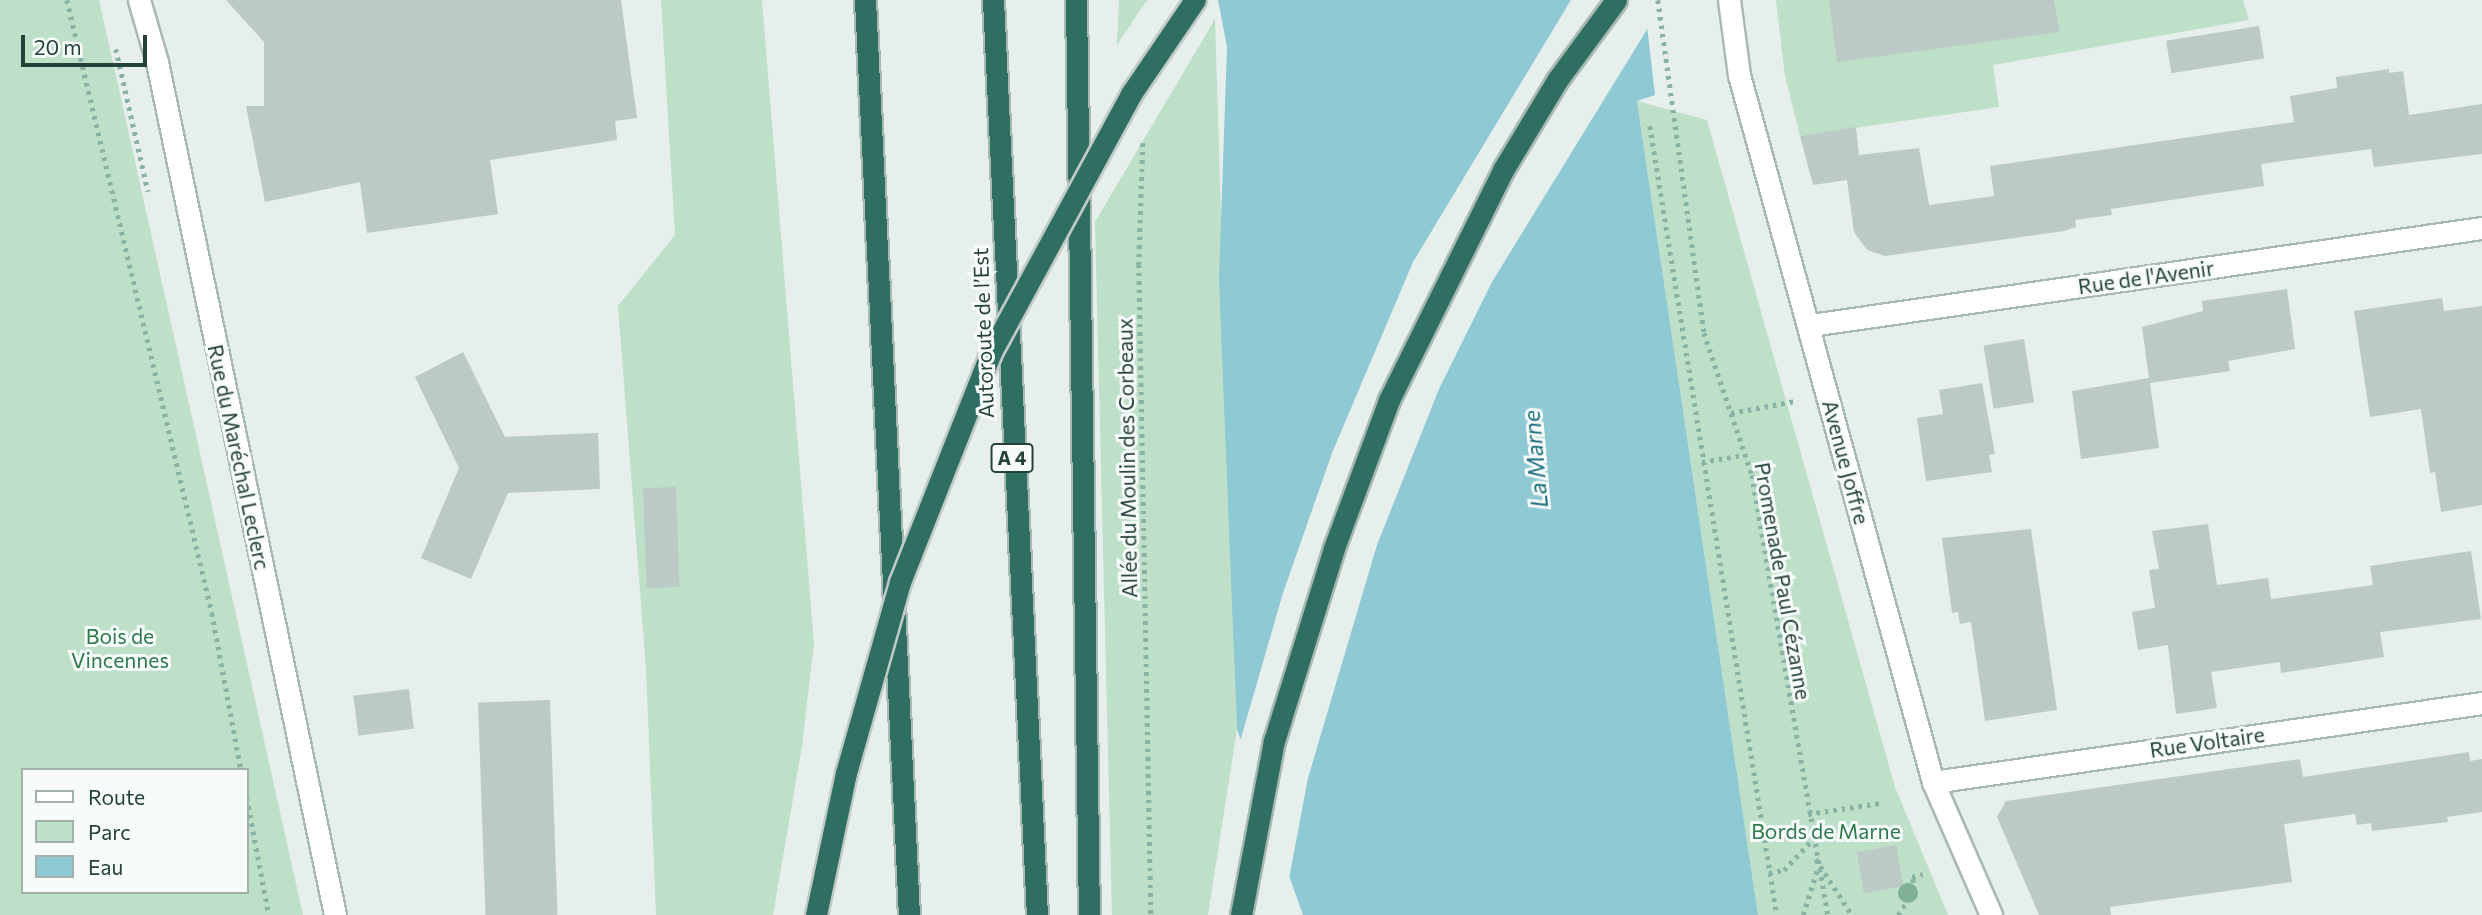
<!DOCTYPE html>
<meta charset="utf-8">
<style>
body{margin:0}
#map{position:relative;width:2482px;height:915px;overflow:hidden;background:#e6efeb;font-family:Commissioner,sans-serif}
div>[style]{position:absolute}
.green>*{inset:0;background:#bfe0c8}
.water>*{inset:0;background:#8ec9d4}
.pier>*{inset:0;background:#e6efeb}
.building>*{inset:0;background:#bbcac4;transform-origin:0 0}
.path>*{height:4.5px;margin-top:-2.25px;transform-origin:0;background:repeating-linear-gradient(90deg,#86b3a5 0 3.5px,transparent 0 8.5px)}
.roads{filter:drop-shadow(2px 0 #a8b8b2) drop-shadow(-2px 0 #a8b8b2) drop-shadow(0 2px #a8b8b2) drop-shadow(0 -2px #a8b8b2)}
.minor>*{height:21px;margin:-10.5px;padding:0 10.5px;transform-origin:10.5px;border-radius:10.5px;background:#fff}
.highway>*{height:21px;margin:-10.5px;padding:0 10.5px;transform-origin:10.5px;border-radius:10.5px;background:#2f6f62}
.bridges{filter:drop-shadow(2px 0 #c2cac8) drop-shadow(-2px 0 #c2cac8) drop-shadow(0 2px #c2cac8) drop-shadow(0 -2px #c2cac8)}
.highway-bridge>*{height:21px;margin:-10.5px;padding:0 10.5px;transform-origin:10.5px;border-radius:10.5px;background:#2f6f62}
.trees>*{width:20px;height:20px;margin:-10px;border-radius:50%;background:#80af93}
span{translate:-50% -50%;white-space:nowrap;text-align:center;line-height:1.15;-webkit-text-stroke:6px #f7fbf9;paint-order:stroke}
.shield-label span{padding:2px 5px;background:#f7fbf9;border:2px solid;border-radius:5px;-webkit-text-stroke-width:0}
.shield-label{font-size:19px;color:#24423a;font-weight:700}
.street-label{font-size:21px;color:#24423a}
.park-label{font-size:21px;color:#2d7a4b}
.water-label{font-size:23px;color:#1c6f80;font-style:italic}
.legend{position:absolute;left:21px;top:768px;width:228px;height:126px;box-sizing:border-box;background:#f7fbf9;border:2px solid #a3b1ad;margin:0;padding:9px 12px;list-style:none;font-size:21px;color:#24423a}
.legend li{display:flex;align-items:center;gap:14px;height:35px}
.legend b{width:35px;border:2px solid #a3b1ad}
.scale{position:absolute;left:21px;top:35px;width:126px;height:32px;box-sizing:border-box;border:4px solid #24423a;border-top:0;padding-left:9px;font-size:21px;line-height:24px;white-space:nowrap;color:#24423a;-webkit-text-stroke:5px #f7fbf9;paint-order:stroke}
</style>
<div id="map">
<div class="green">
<div style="clip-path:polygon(evenodd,0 0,99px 0,303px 915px,0 915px,0 0,23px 770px,247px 770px,247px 892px,23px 892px,23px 770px)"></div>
<div style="clip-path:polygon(661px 0,762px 0,814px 644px,802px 746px,773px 915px,656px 915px,646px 669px,618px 306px,675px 235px)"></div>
<div style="clip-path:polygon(1119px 0,1147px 0,1117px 45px)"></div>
<div style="clip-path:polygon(1776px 0,2243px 0,2249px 20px,1993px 65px,1999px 107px,1800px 136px,1785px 76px)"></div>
<div style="clip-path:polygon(1215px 19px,1237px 729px,1208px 915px,1112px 915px,1095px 222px)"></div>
<div style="clip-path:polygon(1637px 101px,1707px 120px,1895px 787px,1948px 915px,1758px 915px)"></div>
</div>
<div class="water">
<div style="clip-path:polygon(1218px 0,1644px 0,1655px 95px,1637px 101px,1758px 915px,1303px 915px,1237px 729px,1219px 279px,1227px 47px)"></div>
</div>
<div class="pier">
<div style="clip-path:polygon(1571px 0,1648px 0,1651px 23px,1492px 282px,1439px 389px,1377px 545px,1308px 778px,1288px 884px,1239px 745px,1283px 593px,1332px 453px,1413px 262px)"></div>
</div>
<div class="building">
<div style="clip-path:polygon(226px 0,621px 0,637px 118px,615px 121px,617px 140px,490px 160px,498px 214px,367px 233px,360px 182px,265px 202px,246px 106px,264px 106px,264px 42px)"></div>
<div style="clip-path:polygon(1829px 0,2054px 0,2060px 32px,1837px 62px)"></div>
<div style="left:2259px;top:26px;width:33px;height:94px;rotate:81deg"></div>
<div style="clip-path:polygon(2389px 69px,2389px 73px,2403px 71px,2409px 115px,2482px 104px,2482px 154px,2374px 167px,2371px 149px,2261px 164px,2264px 186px,2111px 209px,2112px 215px,2075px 220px,2076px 227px,2064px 231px,1885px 256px,1867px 250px,1854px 232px,1847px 180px,1813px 185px,1800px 136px,1856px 127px,1859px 155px,1919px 148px,1929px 205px,1994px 196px,1990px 166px,2294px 122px,2290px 96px,2337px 88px,2336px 77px)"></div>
<div style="clip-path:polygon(2287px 289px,2295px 349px,2228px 361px,2230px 371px,2150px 383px,2159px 448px,2081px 459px,2072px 391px,2149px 378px,2142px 327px,2203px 311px,2202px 301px)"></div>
<div style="clip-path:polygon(2442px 298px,2444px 311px,2482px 306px,2482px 505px,2441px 512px,2435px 472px,2430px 473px,2421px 409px,2370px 417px,2354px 311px)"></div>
<div style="left:2024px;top:339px;width:64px;height:41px;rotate:81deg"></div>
<div style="clip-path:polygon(463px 352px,505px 437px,598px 433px,600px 489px,508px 493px,471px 579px,421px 558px,459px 468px,415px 377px)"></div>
<div style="clip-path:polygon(1982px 383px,1995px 454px,1989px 455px,1992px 472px,1926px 481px,1917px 418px,1943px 414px,1939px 390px)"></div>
<div style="left:676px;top:487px;width:100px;height:33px;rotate:88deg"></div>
<div style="clip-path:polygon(2208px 524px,2217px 585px,2268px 578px,2271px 599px,2373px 585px,2370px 566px,2471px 551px,2481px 619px,2380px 632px,2384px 657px,2281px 673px,2280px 662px,2211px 672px,2217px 708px,2176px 714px,2168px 645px,2138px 650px,2132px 612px,2155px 608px,2149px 570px,2159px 569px,2152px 531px)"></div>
<div style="clip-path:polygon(2031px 529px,2057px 710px,1985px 721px,1971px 622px,1960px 624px,1958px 612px,1952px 613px,1942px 538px)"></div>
<div style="left:409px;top:689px;width:40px;height:56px;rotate:83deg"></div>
<div style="left:550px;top:700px;width:215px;height:72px;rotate:88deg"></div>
<div style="clip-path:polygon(2469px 752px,2470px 761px,2482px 759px,2482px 812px,2447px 817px,2448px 822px,2372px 831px,2371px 823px,2357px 825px,2355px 814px,2284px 824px,2292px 882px,2110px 907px,2111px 915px,2039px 915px,1997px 817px,2006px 801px,2278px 762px,2300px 759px,2303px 777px)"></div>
<div style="left:1896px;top:845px;width:42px;height:40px;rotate:80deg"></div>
</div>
<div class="path">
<div style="left:67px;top:0;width:630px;rotate:76.69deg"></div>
<div style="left:212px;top:613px;width:160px;rotate:79.5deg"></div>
<div style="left:1658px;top:0;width:336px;rotate:82.1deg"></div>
<div style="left:1704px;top:333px;width:150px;rotate:71.3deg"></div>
<div style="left:1752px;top:475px;width:447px;rotate:80.2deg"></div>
<div style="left:116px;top:49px;width:146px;rotate:77.3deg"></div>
<div style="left:1650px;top:126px;width:799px;rotate:80.86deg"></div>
<div style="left:1143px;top:143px;width:121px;rotate:91.9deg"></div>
<div style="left:1139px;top:264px;width:651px;rotate:88.94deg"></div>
<div style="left:1731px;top:413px;width:65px;rotate:-10.6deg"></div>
<div style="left:1702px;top:462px;width:43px;rotate:-9.5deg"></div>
<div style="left:247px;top:798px;width:119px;rotate:79.4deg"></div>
<div style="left:1808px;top:814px;width:73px;rotate:-8.7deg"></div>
<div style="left:1816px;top:859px;width:67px;rotate:57.3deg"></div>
<div style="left:1769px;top:873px;width:15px;rotate:-11deg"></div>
<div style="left:1784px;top:870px;width:41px;rotate:-47deg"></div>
<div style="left:1803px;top:915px;width:47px;rotate:-72.7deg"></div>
<div style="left:1898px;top:915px;width:29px;rotate:-56deg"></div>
<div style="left:1914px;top:891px;width:14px;rotate:-98deg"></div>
<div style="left:1912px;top:877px;width:11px;rotate:-15deg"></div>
</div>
<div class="roads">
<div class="minor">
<div style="left:139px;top:0;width:65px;rotate:73.8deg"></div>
<div style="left:157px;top:62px;width:871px;rotate:78.21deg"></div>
<div style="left:1729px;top:0;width:76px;rotate:82.4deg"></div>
<div style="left:1739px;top:75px;width:733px;rotate:74.66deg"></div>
<div style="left:1933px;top:782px;width:145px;rotate:66.4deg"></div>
<div style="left:1811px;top:325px;width:678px;rotate:-8.23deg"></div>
<div style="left:1933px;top:782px;width:555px;rotate:-8.19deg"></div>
</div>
<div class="highway">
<div style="left:865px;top:0;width:916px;rotate:87.25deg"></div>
<div style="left:993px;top:0;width:916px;rotate:87.25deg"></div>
<div style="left:1076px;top:0;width:915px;rotate:89.19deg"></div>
<div style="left:1241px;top:915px;width:177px;rotate:-79.3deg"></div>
<div style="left:1274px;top:741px;width:202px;rotate:-72.7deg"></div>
<div style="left:1334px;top:548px;width:158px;rotate:-69.6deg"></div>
<div style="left:1389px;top:400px;width:257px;rotate:-63.6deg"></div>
<div style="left:1503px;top:170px;width:106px;rotate:-58.9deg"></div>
<div style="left:1558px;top:79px;width:98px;rotate:-53.7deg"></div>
</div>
</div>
<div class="bridges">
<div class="highway-bridge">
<div style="left:816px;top:915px;width:145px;rotate:-78.1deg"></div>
<div style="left:846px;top:773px;width:198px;rotate:-74.2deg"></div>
<div style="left:900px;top:582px;width:247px;rotate:-68.4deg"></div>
<div style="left:991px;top:352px;width:294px;rotate:-61.5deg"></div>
<div style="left:1131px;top:94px;width:114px;rotate:-55.8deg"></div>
</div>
</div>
<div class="trees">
<div style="left:1908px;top:893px"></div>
</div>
<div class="shield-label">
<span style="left:1012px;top:458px">A 4</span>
</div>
<div class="street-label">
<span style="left:2146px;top:277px;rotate:-8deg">Rue de l'Avenir</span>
<span style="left:983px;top:333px;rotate:-92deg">Autoroute de l’Est</span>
<span style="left:239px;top:457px;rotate:78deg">Rue du Maréchal Leclerc</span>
<span style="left:1127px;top:458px;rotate:-91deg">Allée du Moulin des Corbeaux</span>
<span style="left:1846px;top:462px;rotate:75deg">Avenue Joffre</span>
<span style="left:1783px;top:581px;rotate:80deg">Promenade Paul Cézanne</span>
<span style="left:2207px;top:742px;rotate:-8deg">Rue Voltaire</span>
</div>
<div class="park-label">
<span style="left:120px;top:648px">Bois de<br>Vincennes</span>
<span style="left:1826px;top:831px">Bords de Marne</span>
</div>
<div class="water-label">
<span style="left:1535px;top:459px;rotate:-95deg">La Marne</span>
</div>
<ul class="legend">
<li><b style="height:9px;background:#fff"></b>Route</li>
<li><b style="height:19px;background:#bfe0c8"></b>Parc</li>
<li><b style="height:19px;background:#8ec9d4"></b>Eau</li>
</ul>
<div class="scale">20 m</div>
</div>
